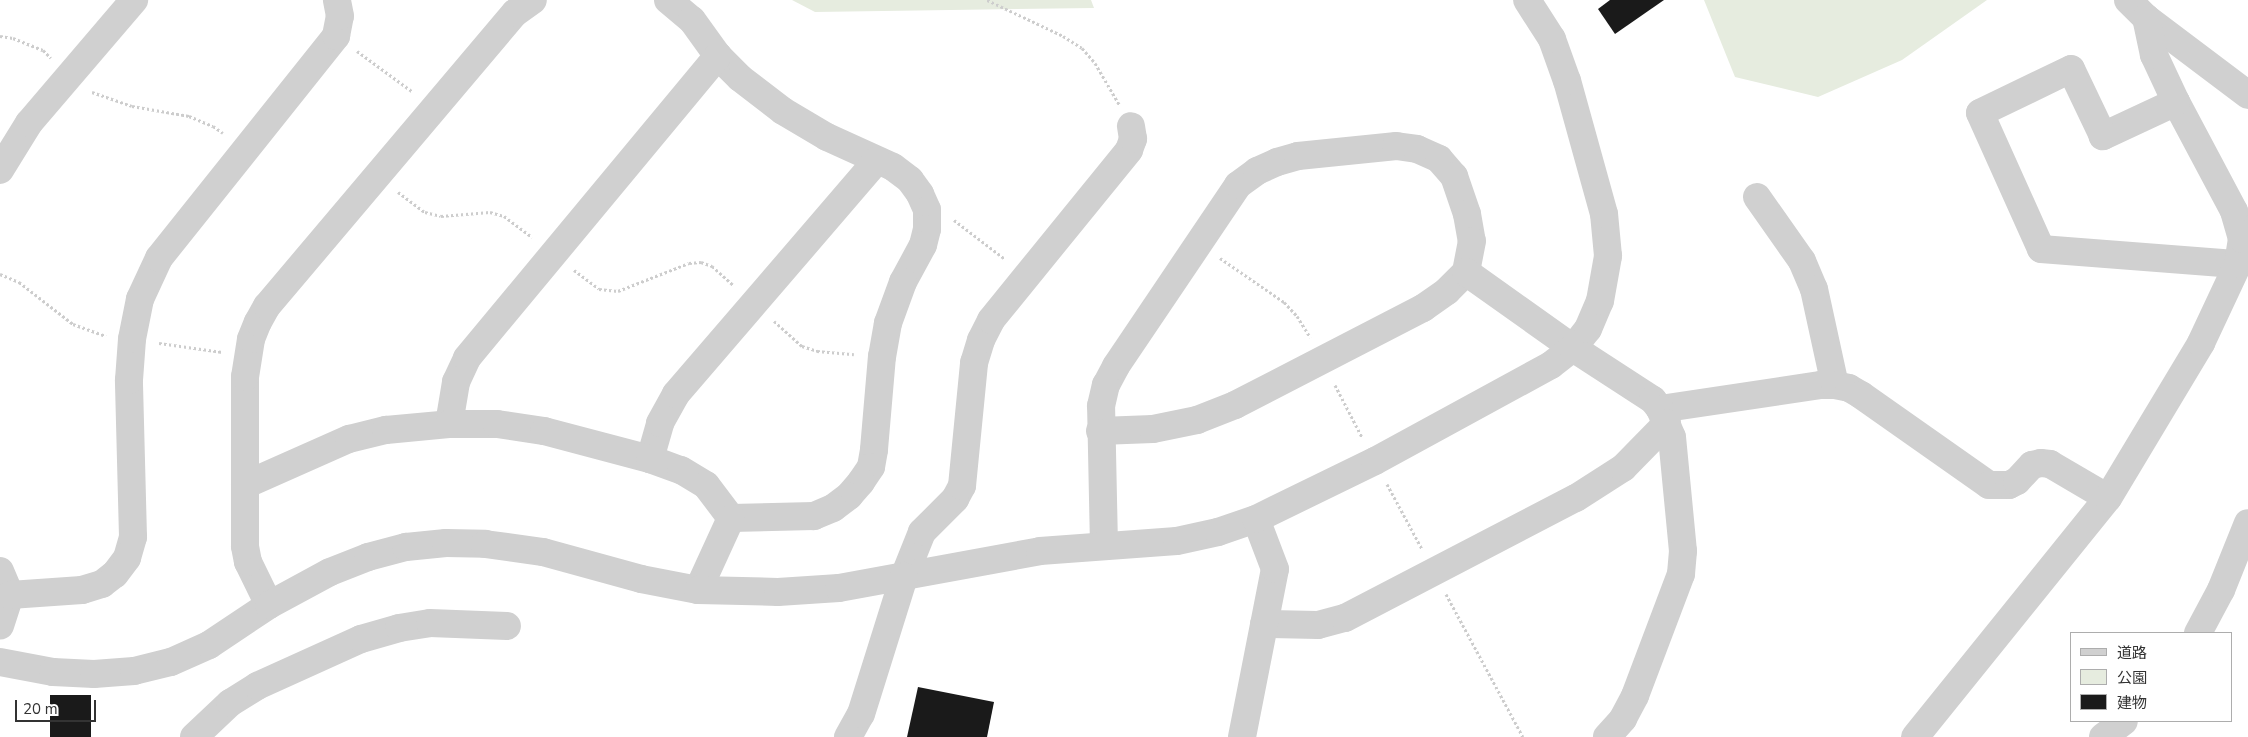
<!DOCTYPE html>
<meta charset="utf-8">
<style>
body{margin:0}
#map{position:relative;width:2248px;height:737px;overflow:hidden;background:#fff;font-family:"Nunito Sans","Noto Sans JP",sans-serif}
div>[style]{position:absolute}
.green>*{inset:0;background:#e6ecdf}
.building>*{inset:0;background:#1a1a1a;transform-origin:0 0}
.path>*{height:3px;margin-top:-1.5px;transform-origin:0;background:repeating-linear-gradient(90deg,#cdcdcd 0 2.5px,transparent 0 5px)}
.minor>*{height:28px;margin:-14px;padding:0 14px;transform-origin:14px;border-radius:14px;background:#d0d0d0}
.tertiary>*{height:28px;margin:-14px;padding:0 14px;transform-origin:14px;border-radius:14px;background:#d0d0d0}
span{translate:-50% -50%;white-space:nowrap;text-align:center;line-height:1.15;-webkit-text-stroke:5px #fff;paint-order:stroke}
.legend{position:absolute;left:2070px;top:632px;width:162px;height:90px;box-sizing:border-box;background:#fff;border:1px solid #adadad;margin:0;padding:6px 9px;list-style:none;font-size:15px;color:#333}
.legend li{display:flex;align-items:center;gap:10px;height:25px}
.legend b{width:25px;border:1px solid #adadad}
.scale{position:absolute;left:15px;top:700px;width:81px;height:22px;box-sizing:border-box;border:2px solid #333;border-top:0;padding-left:6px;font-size:15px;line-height:18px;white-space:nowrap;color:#333;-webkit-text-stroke:4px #fff;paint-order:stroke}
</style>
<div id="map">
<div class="green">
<div style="clip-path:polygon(792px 0,1091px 0,1094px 8px,815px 12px)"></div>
<div style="clip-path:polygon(1704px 0,1987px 0,1902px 60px,1818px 97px,1735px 77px)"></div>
</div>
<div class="building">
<div style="clip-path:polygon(1610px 0,1664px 0,1615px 34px,1598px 9px)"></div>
<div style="clip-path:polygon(918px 687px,994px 702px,987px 737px,907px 737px)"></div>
<div style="left:50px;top:695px;width:41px;height:42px"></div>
</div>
<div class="path">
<div style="left:987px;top:0;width:84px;rotate:25.3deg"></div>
<div style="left:1063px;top:36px;width:22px;rotate:32deg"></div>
<div style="left:1082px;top:48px;width:20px;rotate:49deg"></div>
<div style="left:1095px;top:63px;width:48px;rotate:59.7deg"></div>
<div style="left:0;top:36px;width:13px;rotate:9deg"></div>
<div style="left:13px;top:38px;width:32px;rotate:22deg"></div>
<div style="left:43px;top:50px;width:11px;rotate:45deg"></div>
<div style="left:357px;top:51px;width:69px;rotate:36.2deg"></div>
<div style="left:92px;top:92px;width:42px;rotate:19.3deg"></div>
<div style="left:132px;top:106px;width:58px;rotate:10deg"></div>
<div style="left:189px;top:116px;width:26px;rotate:23deg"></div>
<div style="left:213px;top:126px;width:12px;rotate:35deg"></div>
<div style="left:398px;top:192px;width:34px;rotate:37deg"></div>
<div style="left:425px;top:212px;width:16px;rotate:14deg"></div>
<div style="left:441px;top:216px;width:49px;rotate:-4.7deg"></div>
<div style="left:490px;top:212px;width:15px;rotate:16deg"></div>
<div style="left:504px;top:216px;width:35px;rotate:37deg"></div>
<div style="left:954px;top:220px;width:64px;rotate:37.4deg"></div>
<div style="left:1220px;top:258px;width:78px;rotate:34.5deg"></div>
<div style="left:1284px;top:302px;width:19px;rotate:47deg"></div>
<div style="left:1297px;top:316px;width:25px;rotate:58deg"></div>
<div style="left:574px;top:270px;width:31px;rotate:37deg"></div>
<div style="left:599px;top:289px;width:19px;rotate:6deg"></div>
<div style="left:618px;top:291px;width:76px;rotate:-21.5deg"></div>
<div style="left:689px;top:263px;width:12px;rotate:-5deg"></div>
<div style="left:701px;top:262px;width:12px;rotate:20deg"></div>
<div style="left:712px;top:266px;width:28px;rotate:42deg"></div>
<div style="left:0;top:274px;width:21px;rotate:23deg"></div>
<div style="left:19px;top:282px;width:68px;rotate:37.9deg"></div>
<div style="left:73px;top:324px;width:35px;rotate:20deg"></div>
<div style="left:774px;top:321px;width:38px;rotate:42deg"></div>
<div style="left:802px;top:346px;width:16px;rotate:18deg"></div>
<div style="left:817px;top:351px;width:37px;rotate:5deg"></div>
<div style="left:159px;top:343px;width:64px;rotate:8.1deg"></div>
<div style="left:1335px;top:385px;width:59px;rotate:62.6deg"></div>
<div style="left:1387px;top:484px;width:74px;rotate:61.7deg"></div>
<div style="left:1446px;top:594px;width:162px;rotate:61.7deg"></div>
</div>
<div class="minor">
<div style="left:668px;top:0;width:31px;rotate:40deg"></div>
<div style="left:692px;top:20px;width:44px;rotate:54.2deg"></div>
<div style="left:718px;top:56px;width:31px;rotate:45deg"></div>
<div style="left:740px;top:78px;width:54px;rotate:37.5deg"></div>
<div style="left:783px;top:111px;width:51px;rotate:30.6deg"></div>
<div style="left:827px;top:137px;width:72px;rotate:24.4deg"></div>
<div style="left:893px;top:167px;width:21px;rotate:37deg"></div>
<div style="left:910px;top:180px;width:17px;rotate:54deg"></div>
<div style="left:920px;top:194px;width:17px;rotate:66deg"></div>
<div style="left:927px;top:210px;width:19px;rotate:90deg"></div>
<div style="left:927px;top:229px;width:16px;rotate:104deg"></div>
<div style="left:923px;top:245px;width:42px;rotate:118.4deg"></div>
<div style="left:903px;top:282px;width:44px;rotate:110.1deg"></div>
<div style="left:888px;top:323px;width:34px;rotate:100deg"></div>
<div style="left:882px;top:356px;width:94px;rotate:94.9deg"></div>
<div style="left:874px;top:450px;width:17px;rotate:100deg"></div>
<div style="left:871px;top:467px;width:18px;rotate:124deg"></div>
<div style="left:861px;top:482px;width:18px;rotate:131deg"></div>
<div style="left:849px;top:496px;width:20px;rotate:143deg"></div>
<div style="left:833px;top:508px;width:21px;rotate:157deg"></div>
<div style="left:814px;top:516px;width:83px;rotate:178.6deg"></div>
<div style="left:2128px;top:0;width:25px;rotate:45deg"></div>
<div style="left:2146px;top:18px;width:128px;rotate:37deg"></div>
<div style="left:2176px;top:102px;width:81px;rotate:155deg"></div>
<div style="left:2103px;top:136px;width:74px;rotate:-115.5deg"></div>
<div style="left:2071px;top:69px;width:101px;rotate:154.2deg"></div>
<div style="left:1980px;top:113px;width:149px;rotate:65.8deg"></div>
<div style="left:2041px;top:249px;width:198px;rotate:4.4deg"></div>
<div style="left:0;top:170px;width:55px;rotate:-58.3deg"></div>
<div style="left:29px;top:123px;width:162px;rotate:-49.5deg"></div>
<div style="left:1757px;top:197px;width:78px;rotate:54.9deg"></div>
<div style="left:1802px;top:261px;width:30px;rotate:67deg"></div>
<div style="left:1814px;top:289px;width:98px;rotate:77.7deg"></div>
<div style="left:1660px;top:409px;width:163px;rotate:-8.5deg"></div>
<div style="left:1821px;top:385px;width:14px"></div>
<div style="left:1835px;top:385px;width:14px;rotate:12deg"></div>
<div style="left:1849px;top:388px;width:14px;rotate:30deg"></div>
<div style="left:1861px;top:395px;width:156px;rotate:35.1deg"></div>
<div style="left:1989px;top:485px;width:20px"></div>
<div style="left:2009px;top:485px;width:9px;rotate:-27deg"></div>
<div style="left:2017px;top:481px;width:22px;rotate:-47deg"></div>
<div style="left:2032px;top:465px;width:9px;rotate:-13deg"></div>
<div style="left:2041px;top:463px;width:9px;rotate:6deg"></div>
<div style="left:2050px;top:464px;width:67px;rotate:30.4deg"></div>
<div style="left:449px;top:424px;width:43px;rotate:-80.5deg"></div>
<div style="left:456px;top:382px;width:26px;rotate:-65deg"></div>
<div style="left:467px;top:358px;width:393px;rotate:-50.3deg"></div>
<div style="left:1100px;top:431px;width:53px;rotate:-2.2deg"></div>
<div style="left:1153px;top:429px;width:45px;rotate:-11.6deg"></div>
<div style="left:1197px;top:420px;width:41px;rotate:-21.5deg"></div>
<div style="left:1235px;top:405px;width:212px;rotate:-27.3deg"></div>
<div style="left:1423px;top:308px;width:29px;rotate:-35deg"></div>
<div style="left:1447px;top:291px;width:27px;rotate:-45deg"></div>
<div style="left:650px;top:459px;width:37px;rotate:-74deg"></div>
<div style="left:660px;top:423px;width:33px;rotate:-61deg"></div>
<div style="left:676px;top:394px;width:308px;rotate:-49.3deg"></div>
<div style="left:245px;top:485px;width:114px;rotate:-23.9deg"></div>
<div style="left:349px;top:439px;width:38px;rotate:-14deg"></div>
<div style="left:386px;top:430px;width:63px;rotate:-5.4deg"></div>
<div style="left:449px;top:424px;width:48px"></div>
<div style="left:497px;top:424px;width:48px;rotate:8.5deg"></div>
<div style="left:544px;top:431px;width:110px;rotate:14.8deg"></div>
<div style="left:650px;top:459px;width:33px;rotate:20deg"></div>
<div style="left:681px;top:470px;width:29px;rotate:31deg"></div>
<div style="left:706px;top:485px;width:41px;rotate:52.9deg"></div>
<div style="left:731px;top:518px;width:79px;rotate:114.6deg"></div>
<div style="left:1104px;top:546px;width:140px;rotate:-91.2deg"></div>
<div style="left:1101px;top:406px;width:22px;rotate:-77deg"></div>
<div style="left:1106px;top:385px;width:21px;rotate:-62deg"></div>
<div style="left:1116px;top:366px;width:218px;rotate:-56deg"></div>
<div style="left:1238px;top:185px;width:24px;rotate:-36deg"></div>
<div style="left:1257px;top:171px;width:22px;rotate:-24deg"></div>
<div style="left:1277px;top:162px;width:22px;rotate:-16deg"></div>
<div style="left:1298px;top:156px;width:99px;rotate:-5.8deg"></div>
<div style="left:1396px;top:146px;width:21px;rotate:8deg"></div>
<div style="left:1417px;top:149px;width:24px;rotate:24deg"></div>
<div style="left:1439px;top:159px;width:23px;rotate:49deg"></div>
<div style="left:1454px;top:176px;width:40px;rotate:71.1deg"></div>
<div style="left:1467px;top:214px;width:27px;rotate:80deg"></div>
<div style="left:1472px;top:241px;width:32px;rotate:101deg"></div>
<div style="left:1466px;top:272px;width:131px;rotate:35.4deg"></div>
<div style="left:1573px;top:348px;width:95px;rotate:33deg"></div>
<div style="left:1653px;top:400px;width:11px;rotate:52deg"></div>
<div style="left:1660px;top:409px;width:30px;rotate:67deg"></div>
<div style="left:1672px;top:437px;width:115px;rotate:84.5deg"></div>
<div style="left:1683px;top:551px;width:23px;rotate:95deg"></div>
<div style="left:1681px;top:574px;width:130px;rotate:110.7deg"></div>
<div style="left:1635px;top:696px;width:26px;rotate:118deg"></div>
<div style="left:1623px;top:719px;width:24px;rotate:132deg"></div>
<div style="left:0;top:571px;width:26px;rotate:67deg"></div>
<div style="left:10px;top:595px;width:32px;rotate:108deg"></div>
<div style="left:904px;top:577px;width:48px;rotate:-68.2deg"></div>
<div style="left:922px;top:532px;width:47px;rotate:-45deg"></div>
<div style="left:955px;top:499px;width:15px;rotate:-62deg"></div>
<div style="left:962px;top:486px;width:124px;rotate:-84.4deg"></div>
<div style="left:974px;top:363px;width:24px;rotate:-73deg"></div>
<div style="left:981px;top:340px;width:22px;rotate:-63deg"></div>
<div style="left:991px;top:320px;width:219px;rotate:-50.9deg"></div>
<div style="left:1129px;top:150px;width:12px;rotate:-70deg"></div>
<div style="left:1133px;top:139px;width:13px;rotate:-99deg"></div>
<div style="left:10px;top:595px;width:72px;rotate:-4deg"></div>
<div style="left:82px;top:590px;width:21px;rotate:-17deg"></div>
<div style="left:102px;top:584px;width:16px;rotate:-38deg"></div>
<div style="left:115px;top:574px;width:20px;rotate:-53deg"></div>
<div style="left:127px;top:558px;width:22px;rotate:-74deg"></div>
<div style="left:133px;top:537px;width:157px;rotate:-91.5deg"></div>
<div style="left:129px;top:380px;width:41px;rotate:-85.8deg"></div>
<div style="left:132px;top:339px;width:41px;rotate:-78.7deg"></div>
<div style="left:140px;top:299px;width:45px;rotate:-65.1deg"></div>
<div style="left:159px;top:258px;width:284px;rotate:-51.4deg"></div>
<div style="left:336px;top:36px;width:20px;rotate:-79deg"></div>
<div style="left:340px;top:16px;width:16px;rotate:-101deg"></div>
<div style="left:269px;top:605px;width:48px;rotate:-116deg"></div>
<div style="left:248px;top:562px;width:16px;rotate:-101deg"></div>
<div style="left:245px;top:546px;width:169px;rotate:-90deg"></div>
<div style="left:245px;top:377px;width:38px;rotate:-81deg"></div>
<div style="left:251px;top:339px;width:18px;rotate:-68deg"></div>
<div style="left:258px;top:322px;width:18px;rotate:-61deg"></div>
<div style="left:267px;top:306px;width:384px;rotate:-49.8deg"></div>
<div style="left:515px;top:13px;width:22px;rotate:-36deg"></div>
<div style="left:1264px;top:624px;width:54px;rotate:1.1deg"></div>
<div style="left:1318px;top:625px;width:28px;rotate:-15deg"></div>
<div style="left:1345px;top:618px;width:260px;rotate:-27.5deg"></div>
<div style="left:1576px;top:498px;width:56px;rotate:-32.6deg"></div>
<div style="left:1623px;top:468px;width:63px;rotate:-45.6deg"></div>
<div style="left:2198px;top:633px;width:49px;rotate:-61.9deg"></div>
<div style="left:2221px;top:590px;width:72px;rotate:-68.1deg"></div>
<div style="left:194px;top:737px;width:50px;rotate:-43.4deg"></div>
<div style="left:230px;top:703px;width:32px;rotate:-32deg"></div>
<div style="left:257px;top:686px;width:114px;rotate:-24.3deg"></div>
<div style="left:361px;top:639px;width:40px;rotate:-16deg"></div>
<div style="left:399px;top:628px;width:31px;rotate:-9deg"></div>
<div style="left:430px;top:623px;width:77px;rotate:2.2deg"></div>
<div style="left:1242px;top:737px;width:171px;rotate:-78.9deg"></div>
<div style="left:1275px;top:569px;width:53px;rotate:-110.8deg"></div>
<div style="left:1915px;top:737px;width:307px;rotate:-51.1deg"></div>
<div style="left:2108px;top:498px;width:181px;rotate:-59deg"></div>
<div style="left:2201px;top:343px;width:87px;rotate:-64.9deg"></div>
<div style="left:2238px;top:264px;width:25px;rotate:-81deg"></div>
<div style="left:2242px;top:239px;width:29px;rotate:-106deg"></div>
<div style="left:2234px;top:211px;width:123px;rotate:-118deg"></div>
<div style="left:2176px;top:102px;width:52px;rotate:-115.1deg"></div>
<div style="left:2154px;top:55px;width:38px;rotate:-102deg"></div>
<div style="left:2103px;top:737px;width:26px;rotate:-37deg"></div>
</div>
<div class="tertiary">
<div style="left:0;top:662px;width:54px;rotate:10.7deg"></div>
<div style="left:53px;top:672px;width:41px;rotate:2.8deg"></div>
<div style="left:94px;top:674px;width:40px;rotate:-4.3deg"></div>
<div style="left:134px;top:671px;width:38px;rotate:-14deg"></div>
<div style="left:171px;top:662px;width:42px;rotate:-24.1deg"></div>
<div style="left:209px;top:645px;width:72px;rotate:-33.7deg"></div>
<div style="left:269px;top:605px;width:69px;rotate:-28.4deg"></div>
<div style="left:330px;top:572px;width:41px;rotate:-21.5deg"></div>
<div style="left:368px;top:557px;width:39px;rotate:-15deg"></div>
<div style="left:406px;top:547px;width:40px;rotate:-5.7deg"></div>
<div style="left:446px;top:543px;width:39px;rotate:1deg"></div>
<div style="left:485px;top:544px;width:59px;rotate:7.9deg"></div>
<div style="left:543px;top:552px;width:102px;rotate:15.4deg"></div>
<div style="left:641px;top:579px;width:58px;rotate:10.9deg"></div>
<div style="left:698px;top:590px;width:80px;rotate:1.4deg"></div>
<div style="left:778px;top:592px;width:61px;rotate:-3.8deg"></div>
<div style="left:839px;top:588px;width:204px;rotate:-10.4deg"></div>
<div style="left:1040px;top:551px;width:137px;rotate:-4.2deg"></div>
<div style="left:1177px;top:541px;width:42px;rotate:-12.4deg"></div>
<div style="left:1218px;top:532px;width:40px;rotate:-18.9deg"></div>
<div style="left:1256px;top:519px;width:132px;rotate:-26deg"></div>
<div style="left:1375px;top:461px;width:200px;rotate:-28.6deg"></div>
<div style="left:1551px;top:365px;width:28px;rotate:-38deg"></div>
<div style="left:1573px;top:348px;width:24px;rotate:-52deg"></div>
<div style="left:1588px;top:329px;width:30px;rotate:-67deg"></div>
<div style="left:1600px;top:301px;width:46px;rotate:-79.9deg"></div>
<div style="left:1608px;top:256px;width:42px;rotate:-95.4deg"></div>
<div style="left:1604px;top:214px;width:138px;rotate:-105.5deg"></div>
<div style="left:1567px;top:81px;width:45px;rotate:-109.7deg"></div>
<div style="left:1552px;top:39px;width:46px;rotate:-122.7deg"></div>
<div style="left:848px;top:737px;width:26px;rotate:-61deg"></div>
<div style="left:861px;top:714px;width:144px;rotate:-72.6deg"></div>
</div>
<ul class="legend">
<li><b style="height:6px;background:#d0d0d0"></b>道路</li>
<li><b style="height:14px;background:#e6ecdf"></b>公園</li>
<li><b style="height:14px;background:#1a1a1a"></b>建物</li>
</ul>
<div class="scale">20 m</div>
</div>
